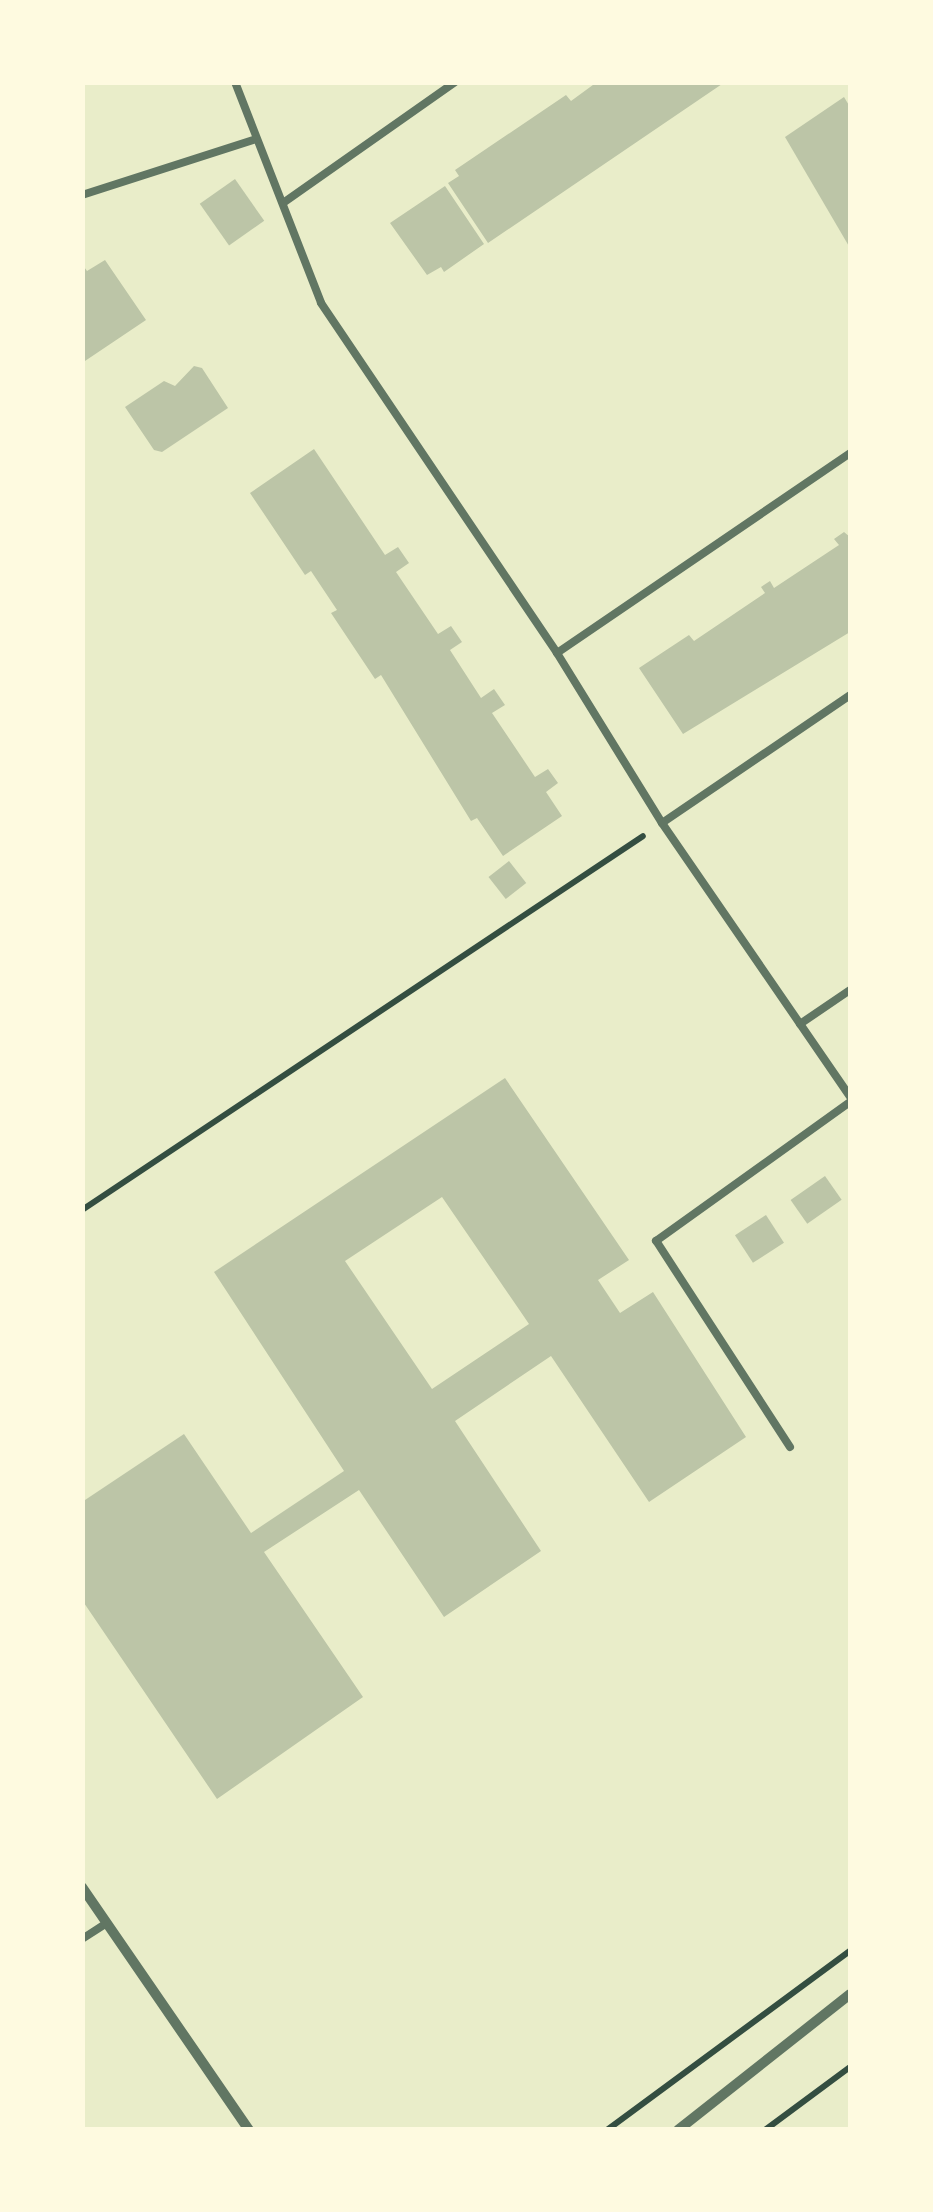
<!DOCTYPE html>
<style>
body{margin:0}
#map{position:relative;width:933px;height:2212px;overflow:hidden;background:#e9edc9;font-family:Roboto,sans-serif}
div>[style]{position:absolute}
.building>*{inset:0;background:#bcc5a7;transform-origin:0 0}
.path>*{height:6px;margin:-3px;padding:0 3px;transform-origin:3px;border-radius:3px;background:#344e41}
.service>*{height:8px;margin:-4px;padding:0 4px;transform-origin:4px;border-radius:4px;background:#617663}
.minor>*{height:10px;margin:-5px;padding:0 5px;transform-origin:5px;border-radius:5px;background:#617663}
span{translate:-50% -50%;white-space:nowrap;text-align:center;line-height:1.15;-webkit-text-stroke:10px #fefae0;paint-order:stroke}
.frame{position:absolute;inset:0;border:85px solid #fefae0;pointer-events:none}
</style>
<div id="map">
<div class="building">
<div style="clip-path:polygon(597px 82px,725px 82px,488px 243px,448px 183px,459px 176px,455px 170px,566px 95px,571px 101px)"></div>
<div style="clip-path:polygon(844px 97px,850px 107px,850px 248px,785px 137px)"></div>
<div style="left:235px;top:179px;width:51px;height:43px;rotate:55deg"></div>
<div style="clip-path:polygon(445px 186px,484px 244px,444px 272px,441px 267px,427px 275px,390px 223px)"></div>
<div style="clip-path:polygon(105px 260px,146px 320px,82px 363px,82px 264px,87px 271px)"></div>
<div style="clip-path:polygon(194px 366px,202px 368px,228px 408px,162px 452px,154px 450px,125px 407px,164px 381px,175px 386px)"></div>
<div style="clip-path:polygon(314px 449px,385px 555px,398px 547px,409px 563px,396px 572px,438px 634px,451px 626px,462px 642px,450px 650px,481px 698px,494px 689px,505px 705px,492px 713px,535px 777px,548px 769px,558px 783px,546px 792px,562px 816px,503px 856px,477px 818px,471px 821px,381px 675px,375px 679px,331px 613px,337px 610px,311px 571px,305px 575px,250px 493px)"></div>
<div style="clip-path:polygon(844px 532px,850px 537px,850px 632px,683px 734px,639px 668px,689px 635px,694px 641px,765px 593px,761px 587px,770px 581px,774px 588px,839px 545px,834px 539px)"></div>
<div style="left:509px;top:861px;width:28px;height:26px;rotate:52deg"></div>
<div style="clip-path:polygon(evenodd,505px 1078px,629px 1260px,598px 1280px,620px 1313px,653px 1292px,746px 1437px,649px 1502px,551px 1356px,455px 1421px,541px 1551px,444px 1617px,359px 1490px,264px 1552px,363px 1697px,217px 1799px,82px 1600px,82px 1502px,184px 1434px,251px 1533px,344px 1471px,214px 1272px,505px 1078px,442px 1197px,529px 1324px,432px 1389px,345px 1261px,442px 1197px)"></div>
<div style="left:825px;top:1176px;width:29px;height:42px;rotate:55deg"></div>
<div style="left:766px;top:1215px;width:33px;height:37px;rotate:57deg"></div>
</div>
<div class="path">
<div style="left:82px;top:1210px;width:674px;rotate:-33.69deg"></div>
<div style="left:607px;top:2130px;width:302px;rotate:-36.4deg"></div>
<div style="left:765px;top:2130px;width:106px;rotate:-36.5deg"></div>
</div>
<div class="service">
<div style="left:235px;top:82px;width:237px;rotate:68.7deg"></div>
<div style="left:321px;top:303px;width:422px;rotate:56deg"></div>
<div style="left:557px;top:653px;width:200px;rotate:58.3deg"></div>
<div style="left:662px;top:823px;width:332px;rotate:55.5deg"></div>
<div style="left:82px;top:195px;width:183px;rotate:-17.8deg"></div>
<div style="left:283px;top:203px;width:210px;rotate:-35.1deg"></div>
<div style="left:557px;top:653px;width:355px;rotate:-34.3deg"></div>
<div style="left:662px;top:823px;width:227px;rotate:-34.2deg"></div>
<div style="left:800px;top:1024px;width:60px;rotate:-34.2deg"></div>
<div style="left:790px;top:1447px;width:246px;rotate:-123deg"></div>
<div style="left:656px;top:1241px;width:239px;rotate:-35.6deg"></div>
<div style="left:82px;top:1939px;width:27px;rotate:-33deg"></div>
</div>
<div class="minor">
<div style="left:82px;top:1887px;width:295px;rotate:55.5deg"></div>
<div style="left:678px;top:2130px;width:219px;rotate:-38.3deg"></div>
</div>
<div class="frame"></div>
</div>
